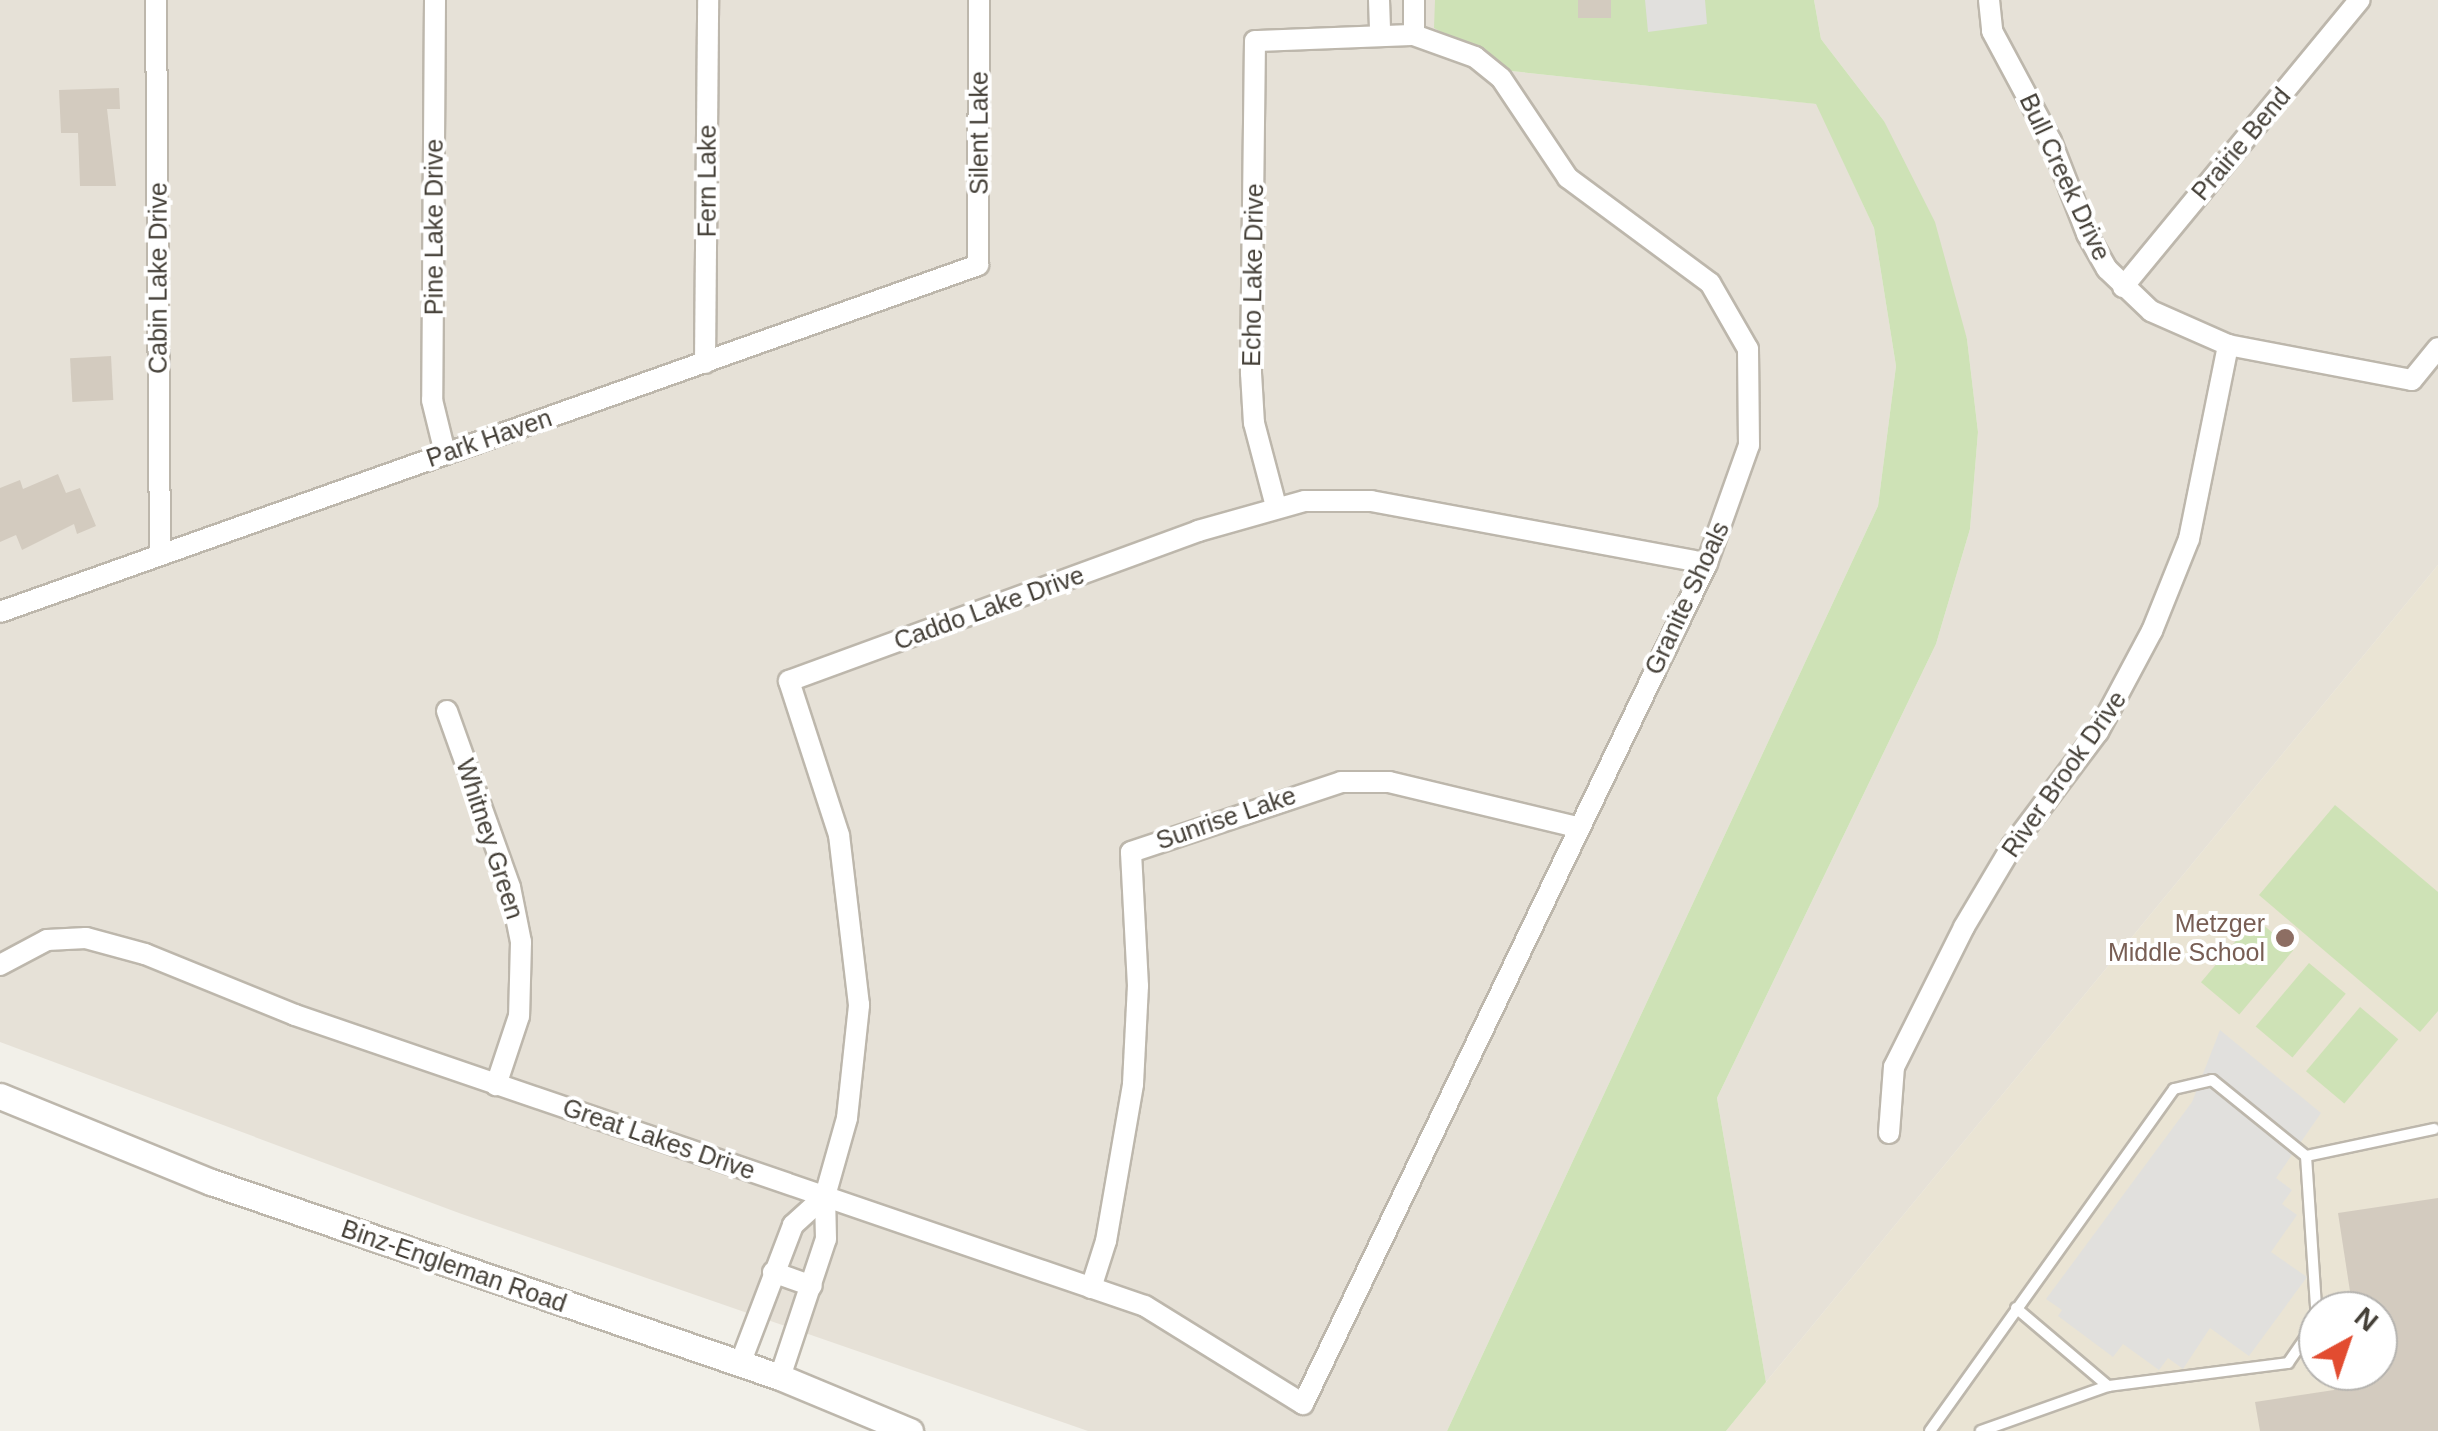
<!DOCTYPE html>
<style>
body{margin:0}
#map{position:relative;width:2438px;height:1431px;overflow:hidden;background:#f2f0e9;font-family:Arial,sans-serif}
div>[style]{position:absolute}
.residential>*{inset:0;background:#e6e1d7}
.education>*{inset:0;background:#eae4d4}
.green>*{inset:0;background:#cee2b6;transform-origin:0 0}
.parking>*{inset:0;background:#e1e0dd}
.building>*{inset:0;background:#d3cbbf;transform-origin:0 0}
.roads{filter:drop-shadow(2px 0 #bdb7ac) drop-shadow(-2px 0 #bdb7ac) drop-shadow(0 2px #bdb7ac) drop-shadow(0 -2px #bdb7ac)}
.service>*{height:10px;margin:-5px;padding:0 5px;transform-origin:5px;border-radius:5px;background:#fff}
.minor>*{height:20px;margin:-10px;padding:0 10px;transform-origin:10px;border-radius:10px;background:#fff}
.tertiary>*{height:25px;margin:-12.5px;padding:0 12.5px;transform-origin:12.5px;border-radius:12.5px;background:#fff}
.dots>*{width:28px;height:28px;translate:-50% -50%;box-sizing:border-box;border:5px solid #fff;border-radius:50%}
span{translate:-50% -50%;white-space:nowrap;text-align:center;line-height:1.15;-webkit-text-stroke:8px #fff;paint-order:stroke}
.street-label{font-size:25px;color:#454038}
.education-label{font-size:25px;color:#785e54}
.right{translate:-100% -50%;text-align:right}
.north{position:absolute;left:2298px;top:1291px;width:100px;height:100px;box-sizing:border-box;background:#fff;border:2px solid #b5b3af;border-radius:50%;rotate:40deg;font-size:28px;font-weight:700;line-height:40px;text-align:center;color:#454038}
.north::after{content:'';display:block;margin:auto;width:35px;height:45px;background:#e24c30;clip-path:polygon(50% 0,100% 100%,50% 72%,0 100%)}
</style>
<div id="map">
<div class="residential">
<div style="clip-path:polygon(0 0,1435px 0,1435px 28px,1511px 71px,1817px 104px,1874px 228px,1896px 366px,1878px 506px,1447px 1431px,1088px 1431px,459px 1213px,0 1042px)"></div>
<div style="clip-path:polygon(1814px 0,2438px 0,2438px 565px,1766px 1382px,1717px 1098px,1936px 644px,1970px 529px,1978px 432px,1967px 339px,1884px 121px,1821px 39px)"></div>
</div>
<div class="education">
<div style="clip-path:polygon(evenodd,2438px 565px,2438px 1431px,1726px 1431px,1766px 1382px,2438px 565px,2318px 1311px,2378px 1311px,2378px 1371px,2318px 1371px,2318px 1311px)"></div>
</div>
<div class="green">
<div style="clip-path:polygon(1435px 0,1814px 0,1821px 39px,1884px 121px,1935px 222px,1967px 339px,1978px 432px,1970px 529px,1936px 644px,1717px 1098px,1766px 1382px,1726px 1431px,1447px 1431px,1878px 506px,1896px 366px,1874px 228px,1816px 104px,1511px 71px,1434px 28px)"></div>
<div style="clip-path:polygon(2335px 805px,2438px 892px,2438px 1011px,2420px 1032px,2259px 895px)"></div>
<div style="left:2255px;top:918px;width:50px;height:84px;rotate:40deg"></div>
<div style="left:2309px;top:963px;width:48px;height:83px;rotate:40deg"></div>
<div style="left:2360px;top:1007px;width:50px;height:84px;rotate:40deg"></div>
</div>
<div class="parking">
<div style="clip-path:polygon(1645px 0,1705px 0,1707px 24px,1648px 32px)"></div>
<div style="clip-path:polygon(2220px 1030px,2321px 1113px,2276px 1178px,2292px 1190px,2282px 1204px,2297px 1215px,2271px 1252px,2307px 1277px,2249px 1356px,2210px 1328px,2183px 1369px,2168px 1358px,2159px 1370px,2123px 1344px,2113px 1357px,2058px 1316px,2062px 1310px,2046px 1299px,2192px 1102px)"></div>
</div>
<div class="building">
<div style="left:1578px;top:0;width:33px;height:18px"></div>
<div style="clip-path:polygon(119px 88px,120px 109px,107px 109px,116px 186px,80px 186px,78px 133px,61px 133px,59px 90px)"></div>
<div style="left:111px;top:356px;width:44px;height:41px;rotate:87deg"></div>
<div style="clip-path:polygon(58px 474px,66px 493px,80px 488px,96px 526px,77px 534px,74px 524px,22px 550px,16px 535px,0 542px,0 488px,20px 480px,23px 489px)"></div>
<div style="clip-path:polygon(2438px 1198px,2438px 1431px,2260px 1431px,2255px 1402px,2334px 1390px,2347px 1371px,2378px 1371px,2378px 1311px,2353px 1311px,2338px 1213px)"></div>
</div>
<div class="roads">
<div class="service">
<div style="left:2306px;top:1156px;width:131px;rotate:-11.9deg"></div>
<div style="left:2016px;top:1308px;width:121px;rotate:40.3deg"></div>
<div style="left:1930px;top:1431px;width:420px;rotate:-54.5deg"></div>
<div style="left:2174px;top:1089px;width:39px;rotate:-13deg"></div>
<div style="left:2212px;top:1080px;width:121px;rotate:39deg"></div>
<div style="left:2306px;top:1156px;width:165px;rotate:86.2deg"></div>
<div style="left:2317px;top:1321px;width:51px;rotate:124.6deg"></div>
<div style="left:2288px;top:1363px;width:181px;rotate:172.7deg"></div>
<div style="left:2108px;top:1386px;width:135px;rotate:160.5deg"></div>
</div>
<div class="minor">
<div style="left:156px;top:0;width:555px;rotate:89.59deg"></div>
<div style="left:435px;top:0;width:400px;rotate:90.4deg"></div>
<div style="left:432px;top:400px;width:55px;rotate:76.2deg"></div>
<div style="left:1379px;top:0;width:34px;rotate:88deg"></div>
<div style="left:1414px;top:0;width:35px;rotate:90deg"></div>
<div style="left:1989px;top:0;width:31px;rotate:84deg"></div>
<div style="left:1992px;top:31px;width:125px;rotate:61.8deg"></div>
<div style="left:2051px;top:141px;width:100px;rotate:68.8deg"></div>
<div style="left:2087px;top:234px;width:40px;rotate:60.3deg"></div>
<div style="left:2107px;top:269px;width:61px;rotate:43.7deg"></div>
<div style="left:2151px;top:311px;width:84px;rotate:23.8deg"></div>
<div style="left:2228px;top:345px;width:187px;rotate:10.8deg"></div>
<div style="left:2412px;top:380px;width:41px;rotate:-50.9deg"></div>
<div style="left:2123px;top:287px;width:372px;rotate:-50.5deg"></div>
<div style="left:705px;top:363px;width:363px;rotate:-89.5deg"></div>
<div style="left:0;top:612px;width:1038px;rotate:-19.53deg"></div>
<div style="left:978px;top:265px;width:265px;rotate:-89.8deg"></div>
<div style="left:447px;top:711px;width:187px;rotate:70.3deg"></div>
<div style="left:510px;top:887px;width:56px;rotate:78.7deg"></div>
<div style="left:521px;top:942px;width:74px;rotate:91.5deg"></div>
<div style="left:519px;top:1016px;width:73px;rotate:108.4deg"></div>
<div style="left:0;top:965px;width:53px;rotate:-28deg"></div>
<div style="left:47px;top:940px;width:39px;rotate:-3deg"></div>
<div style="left:86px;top:938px;width:61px;rotate:15.2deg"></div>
<div style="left:145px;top:954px;width:162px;rotate:22.1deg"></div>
<div style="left:295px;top:1015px;width:898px;rotate:18.9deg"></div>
<div style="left:1145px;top:1306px;width:186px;rotate:31.8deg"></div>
<div style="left:1303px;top:1404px;width:933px;rotate:-64.34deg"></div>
<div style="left:1707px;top:563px;width:125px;rotate:-70.4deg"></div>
<div style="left:1749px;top:445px;width:96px;rotate:-90.6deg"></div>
<div style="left:1748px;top:349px;width:76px;rotate:-119.9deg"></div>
<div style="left:1710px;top:283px;width:177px;rotate:-143.5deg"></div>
<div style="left:1568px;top:178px;width:120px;rotate:-123.8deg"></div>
<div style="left:1501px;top:78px;width:33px;rotate:-141deg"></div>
<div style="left:1475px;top:57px;width:65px;rotate:-160.2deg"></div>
<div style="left:1414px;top:35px;width:159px;rotate:177.8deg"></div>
<div style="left:1255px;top:41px;width:332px;rotate:90.7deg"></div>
<div style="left:1251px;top:373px;width:50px;rotate:86.6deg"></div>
<div style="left:1254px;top:423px;width:86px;rotate:75.2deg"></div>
<div style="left:1889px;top:1133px;width:66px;rotate:-85.7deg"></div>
<div style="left:1894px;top:1067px;width:157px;rotate:-63.4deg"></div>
<div style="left:1964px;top:927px;width:94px;rotate:-59.3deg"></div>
<div style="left:2012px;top:846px;width:143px;rotate:-53deg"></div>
<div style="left:2098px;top:732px;width:115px;rotate:-61.9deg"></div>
<div style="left:2152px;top:631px;width:99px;rotate:-68.1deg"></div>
<div style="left:2189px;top:539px;width:198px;rotate:-78.6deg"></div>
<div style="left:773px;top:1272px;width:41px;rotate:19.7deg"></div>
<div style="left:1091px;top:1288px;width:49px;rotate:-72.3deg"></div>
<div style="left:1106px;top:1241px;width:159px;rotate:-80.2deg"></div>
<div style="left:1133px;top:1084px;width:98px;rotate:-87.1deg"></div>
<div style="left:1138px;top:986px;width:134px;rotate:-93deg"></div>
<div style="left:1131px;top:852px;width:221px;rotate:-18.4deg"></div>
<div style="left:1341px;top:782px;width:48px"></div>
<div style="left:1389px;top:782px;width:193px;rotate:13.5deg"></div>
<div style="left:740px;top:1364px;width:149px;rotate:-69.1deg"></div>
<div style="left:793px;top:1225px;width:43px;rotate:-42.2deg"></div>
<div style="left:780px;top:1377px;width:145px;rotate:-71.6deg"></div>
<div style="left:826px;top:1239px;width:43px;rotate:-91.3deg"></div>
<div style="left:825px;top:1196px;width:81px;rotate:-74.2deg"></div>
<div style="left:847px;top:1118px;width:114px;rotate:-83.9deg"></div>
<div style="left:859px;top:1005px;width:171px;rotate:-96.7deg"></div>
<div style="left:839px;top:835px;width:162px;rotate:-108deg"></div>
<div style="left:789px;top:681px;width:436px;rotate:-20.1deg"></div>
<div style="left:1198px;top:531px;width:111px;rotate:-15.7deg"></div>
<div style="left:1305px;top:501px;width:66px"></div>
<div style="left:1371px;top:501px;width:342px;rotate:10.5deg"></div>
</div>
<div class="tertiary">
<div style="left:0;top:1096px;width:228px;rotate:22.2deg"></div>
<div style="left:211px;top:1182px;width:601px;rotate:18.92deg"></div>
<div style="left:780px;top:1377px;width:141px;rotate:22.6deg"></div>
</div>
</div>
<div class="dots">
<div style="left:2285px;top:938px;background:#8d6e63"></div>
</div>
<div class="street-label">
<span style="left:979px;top:133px;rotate:-90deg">Silent Lake</span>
<span style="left:2241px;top:144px;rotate:-50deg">Prairie Bend</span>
<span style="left:2065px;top:177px;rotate:65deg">Bull Creek Drive</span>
<span style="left:707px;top:181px;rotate:-90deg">Fern Lake</span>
<span style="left:434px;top:227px;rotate:-90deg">Pine Lake Drive</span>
<span style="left:1253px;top:275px;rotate:-89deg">Echo Lake Drive</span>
<span style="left:158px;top:278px;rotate:-90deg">Cabin Lake Drive</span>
<span style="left:489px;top:438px;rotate:-19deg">Park Haven</span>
<span style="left:1687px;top:598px;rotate:-65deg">Granite Shoals</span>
<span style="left:989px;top:608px;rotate:-20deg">Caddo Lake Drive</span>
<span style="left:2064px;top:774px;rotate:-55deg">River Brook Drive</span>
<span style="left:1226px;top:818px;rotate:-19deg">Sunrise Lake</span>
<span style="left:490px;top:839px;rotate:72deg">Whitney Green</span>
<span style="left:659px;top:1139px;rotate:19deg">Great Lakes Drive</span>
<span style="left:454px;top:1266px;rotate:19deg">Binz-Engleman Road</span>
</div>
<div class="education-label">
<span class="right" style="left:2265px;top:938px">Metzger<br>Middle School</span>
</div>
<div class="north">N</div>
</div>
